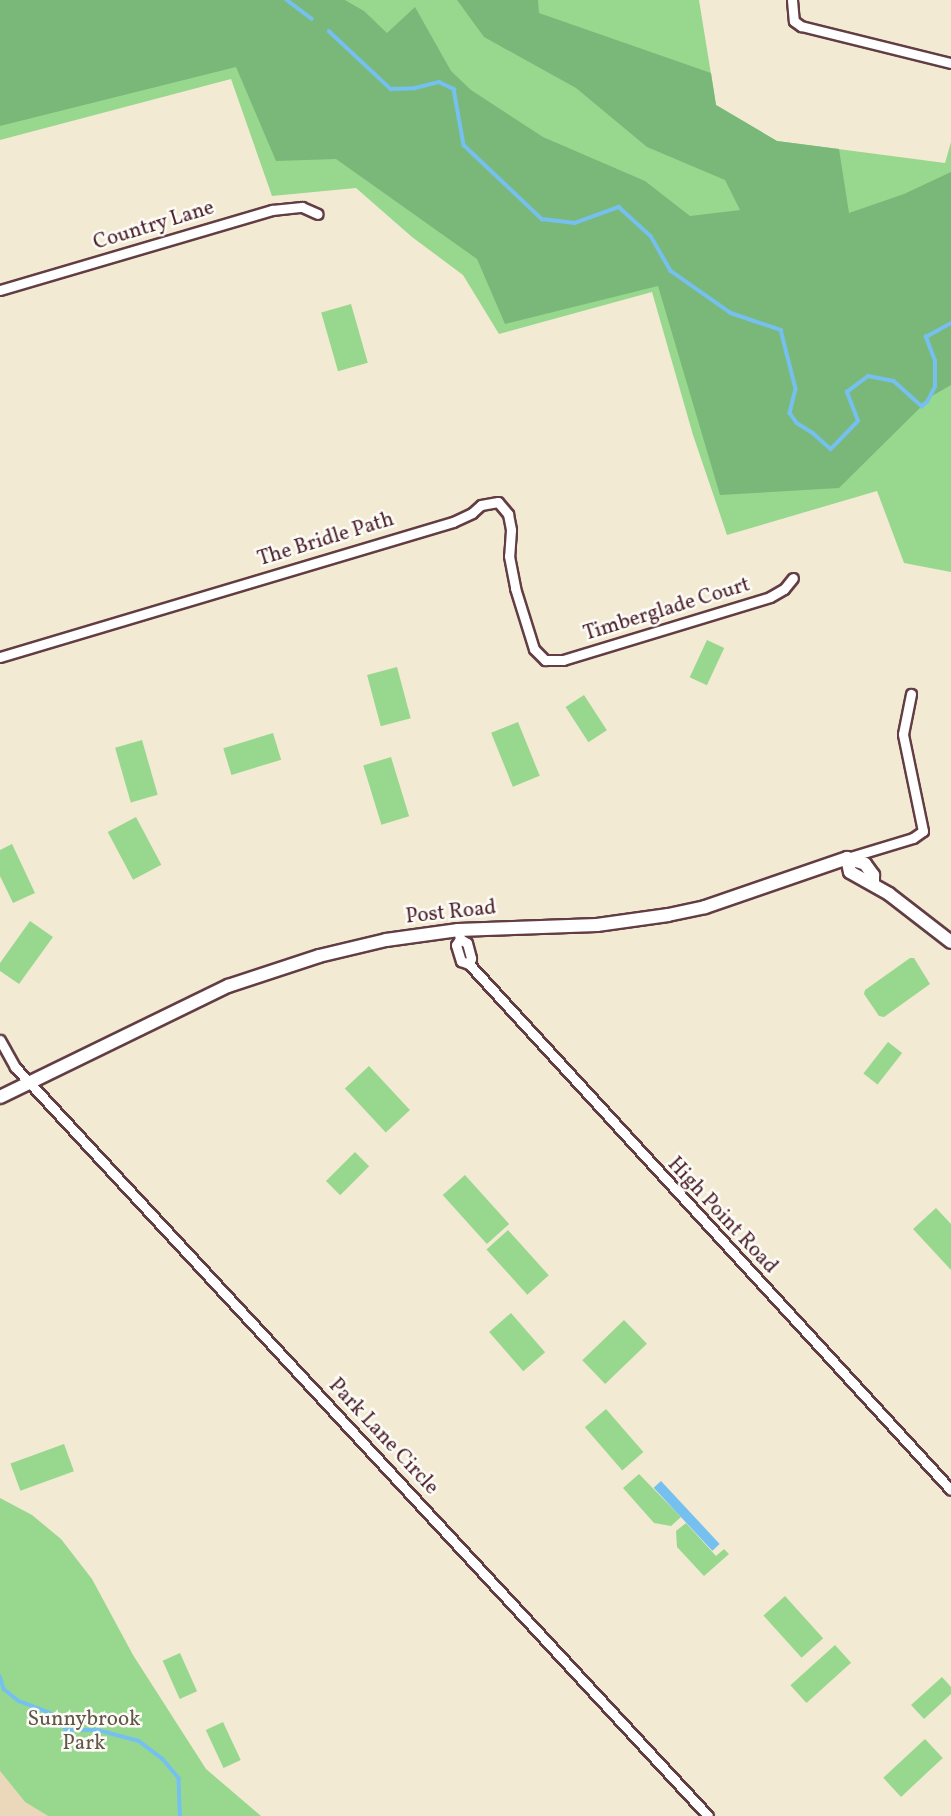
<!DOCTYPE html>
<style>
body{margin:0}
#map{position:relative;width:951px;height:1816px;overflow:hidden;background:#f3ead3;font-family:Vollkorn,serif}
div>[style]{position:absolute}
.built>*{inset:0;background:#ebd8ba}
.green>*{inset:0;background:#98d88e;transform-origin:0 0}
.forest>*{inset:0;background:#7ab879}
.water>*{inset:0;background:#75c0ef;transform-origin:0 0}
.stream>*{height:3.5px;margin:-1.75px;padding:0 1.75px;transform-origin:1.75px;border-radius:1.75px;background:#75c0ef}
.roads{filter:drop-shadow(2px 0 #633d44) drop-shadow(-2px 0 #633d44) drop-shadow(0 2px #633d44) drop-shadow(0 -2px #633d44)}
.minor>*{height:9px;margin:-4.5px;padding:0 4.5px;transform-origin:4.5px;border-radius:4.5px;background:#fff}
.tertiary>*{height:12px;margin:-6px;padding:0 6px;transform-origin:6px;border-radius:6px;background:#fff}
span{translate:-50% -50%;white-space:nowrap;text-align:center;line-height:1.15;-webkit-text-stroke:5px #fdfcf7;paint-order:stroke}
.street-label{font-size:21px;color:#4a1f2b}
.park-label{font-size:21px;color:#615649}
</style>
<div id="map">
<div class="built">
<div style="clip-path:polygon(0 1771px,25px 1802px,48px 1816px,0 1816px)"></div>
</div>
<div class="green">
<div style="clip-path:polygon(0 0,699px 0,716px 105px,777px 141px,945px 163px,951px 142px,951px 572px,904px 563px,877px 491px,727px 535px,693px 435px,652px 292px,499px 334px,463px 275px,412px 237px,356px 188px,272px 196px,231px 79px,0 140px)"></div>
<div style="left:351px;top:304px;width:61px;height:31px;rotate:74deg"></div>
<div style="left:707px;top:640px;width:19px;height:41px;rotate:25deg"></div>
<div style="left:397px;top:667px;width:53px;height:31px;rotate:75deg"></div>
<div style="left:584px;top:695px;width:42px;height:22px;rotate:57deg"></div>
<div style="left:518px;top:722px;width:58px;height:29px;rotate:68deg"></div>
<div style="left:273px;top:733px;width:28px;height:52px;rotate:73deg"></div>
<div style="left:142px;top:740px;width:57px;height:28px;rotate:74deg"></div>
<div style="left:391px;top:757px;width:62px;height:29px;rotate:73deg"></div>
<div style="left:136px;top:817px;width:54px;height:32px;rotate:62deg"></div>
<div style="clip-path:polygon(12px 844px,35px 893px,13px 903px,0 876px,0 850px)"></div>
<div style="clip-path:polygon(30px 921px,53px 937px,19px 984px,0 971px,0 963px)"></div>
<div style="clip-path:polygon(910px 958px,914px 958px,930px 984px,884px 1017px,879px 1016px,864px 994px,865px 990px)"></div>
<div style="left:888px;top:1042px;width:18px;height:40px;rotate:38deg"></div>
<div style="left:369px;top:1066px;width:60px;height:33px;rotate:47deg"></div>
<div style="left:355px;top:1152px;width:20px;height:41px;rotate:45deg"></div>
<div style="left:465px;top:1175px;width:66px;height:30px;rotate:48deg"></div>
<div style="clip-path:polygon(936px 1208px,951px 1224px,951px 1270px,913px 1229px)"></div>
<div style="left:508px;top:1230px;width:61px;height:29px;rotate:48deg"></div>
<div style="left:511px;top:1313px;width:52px;height:29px;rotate:49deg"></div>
<div style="left:624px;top:1320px;width:33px;height:58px;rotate:46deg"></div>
<div style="left:606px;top:1409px;width:57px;height:28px;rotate:49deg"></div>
<div style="left:64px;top:1444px;width:29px;height:57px;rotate:70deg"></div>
<div style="clip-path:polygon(639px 1474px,681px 1517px,671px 1526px,654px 1523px,623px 1488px)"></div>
<div style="clip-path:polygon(0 1498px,32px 1515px,61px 1539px,92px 1579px,133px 1655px,206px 1769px,261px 1816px,48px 1816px,25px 1802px,0 1771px)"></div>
<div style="clip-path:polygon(686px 1523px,716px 1556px,724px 1549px,729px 1554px,704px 1576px,677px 1547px,676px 1531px)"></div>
<div style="left:785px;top:1596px;width:57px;height:29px;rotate:48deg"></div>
<div style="left:835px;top:1645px;width:24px;height:60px;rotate:48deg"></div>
<div style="left:180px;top:1653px;width:42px;height:19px;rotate:66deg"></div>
<div style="clip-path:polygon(942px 1677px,951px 1687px,951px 1694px,924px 1719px,911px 1705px)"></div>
<div style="left:223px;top:1722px;width:42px;height:19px;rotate:65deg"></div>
<div style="left:925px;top:1739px;width:26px;height:57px;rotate:47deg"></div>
</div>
<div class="forest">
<div style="clip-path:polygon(0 0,345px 0,364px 11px,387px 33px,415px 7px,451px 71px,471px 90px,543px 137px,645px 181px,690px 216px,740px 210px,725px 180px,647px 147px,576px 88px,484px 37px,457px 0,538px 0,539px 13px,711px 73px,716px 105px,777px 141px,839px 149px,849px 213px,904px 194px,951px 172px,951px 385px,932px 396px,839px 488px,720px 495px,658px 286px,505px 324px,477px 259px,336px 159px,276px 161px,236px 67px,0 126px)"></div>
</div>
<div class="water">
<div style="left:661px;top:1481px;width:86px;height:10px;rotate:47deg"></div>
</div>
<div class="stream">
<div style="left:287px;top:0;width:31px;rotate:37deg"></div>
<div style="left:329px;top:31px;width:85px;rotate:43.1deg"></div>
<div style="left:391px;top:89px;width:24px;rotate:-2deg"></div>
<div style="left:415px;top:88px;width:25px;rotate:-14deg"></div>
<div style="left:439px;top:82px;width:17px;rotate:25deg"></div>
<div style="left:454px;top:89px;width:57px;rotate:79.9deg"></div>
<div style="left:464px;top:145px;width:108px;rotate:43.5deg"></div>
<div style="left:542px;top:219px;width:33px;rotate:7deg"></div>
<div style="left:575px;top:223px;width:47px;rotate:-20deg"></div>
<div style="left:619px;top:207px;width:43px;rotate:42.2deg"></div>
<div style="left:651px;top:236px;width:40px;rotate:60.3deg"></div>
<div style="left:671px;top:271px;width:73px;rotate:35deg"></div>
<div style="left:731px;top:313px;width:53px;rotate:18.8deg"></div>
<div style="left:781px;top:330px;width:61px;rotate:75.7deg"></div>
<div style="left:796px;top:389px;width:25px;rotate:104deg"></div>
<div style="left:790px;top:413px;width:12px;rotate:55deg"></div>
<div style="left:797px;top:423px;width:19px;rotate:32deg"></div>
<div style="left:813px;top:433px;width:24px;rotate:42deg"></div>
<div style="left:831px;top:449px;width:39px;rotate:-46deg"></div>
<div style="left:858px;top:421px;width:31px;rotate:-111deg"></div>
<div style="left:847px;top:392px;width:26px;rotate:-37deg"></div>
<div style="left:868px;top:376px;width:26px;rotate:11deg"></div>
<div style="left:894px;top:381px;width:38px;rotate:42deg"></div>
<div style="left:922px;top:406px;width:6px;rotate:-39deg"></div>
<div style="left:927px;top:402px;width:17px;rotate:-62deg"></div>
<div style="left:935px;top:387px;width:26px;rotate:-90deg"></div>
<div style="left:935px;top:361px;width:26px;rotate:-111deg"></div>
<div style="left:926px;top:337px;width:29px;rotate:-29deg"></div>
<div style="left:0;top:1676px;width:14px;rotate:73deg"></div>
<div style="left:4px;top:1689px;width:19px;rotate:39deg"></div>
<div style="left:19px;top:1701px;width:33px;rotate:21deg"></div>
<div style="left:50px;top:1713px;width:24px;rotate:45deg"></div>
<div style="left:67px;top:1730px;width:31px"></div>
<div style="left:98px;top:1730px;width:42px;rotate:15deg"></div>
<div style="left:139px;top:1741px;width:30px;rotate:37deg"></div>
<div style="left:163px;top:1759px;width:25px;rotate:50deg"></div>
<div style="left:179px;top:1778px;width:38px;rotate:88deg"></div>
</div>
<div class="roads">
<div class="minor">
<div style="left:792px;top:0;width:21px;rotate:85deg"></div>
<div style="left:794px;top:21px;width:9px;rotate:36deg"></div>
<div style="left:801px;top:26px;width:154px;rotate:13.9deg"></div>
<div style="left:0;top:290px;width:284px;rotate:-16.4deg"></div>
<div style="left:272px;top:210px;width:30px;rotate:-6deg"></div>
<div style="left:302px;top:207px;width:17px;rotate:24deg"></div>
<div style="left:0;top:657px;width:473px;rotate:-16.6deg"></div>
<div style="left:453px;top:522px;width:21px;rotate:-25deg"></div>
<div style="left:472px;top:513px;width:12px;rotate:-42deg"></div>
<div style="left:481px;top:505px;width:17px;rotate:-10deg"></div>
<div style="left:498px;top:502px;width:16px;rotate:50deg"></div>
<div style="left:508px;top:514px;width:16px;rotate:79deg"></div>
<div style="left:511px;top:530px;width:26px;rotate:94deg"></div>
<div style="left:509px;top:556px;width:33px;rotate:79deg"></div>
<div style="left:515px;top:588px;width:64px;rotate:72.7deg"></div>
<div style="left:534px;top:649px;width:16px;rotate:45deg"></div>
<div style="left:545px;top:660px;width:18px"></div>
<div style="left:563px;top:660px;width:216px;rotate:-16.9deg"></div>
<div style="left:770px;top:597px;width:16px;rotate:-30deg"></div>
<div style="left:784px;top:589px;width:14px;rotate:-51deg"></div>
<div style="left:847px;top:858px;width:69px;rotate:-16.9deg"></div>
<div style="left:913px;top:838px;width:12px;rotate:-35deg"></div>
<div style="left:923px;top:831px;width:99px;rotate:-101.7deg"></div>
<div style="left:903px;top:734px;width:41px;rotate:-78.7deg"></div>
<div style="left:458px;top:930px;width:9px;rotate:77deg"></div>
<div style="left:460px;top:939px;width:7px;rotate:124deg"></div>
<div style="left:456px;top:945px;width:17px;rotate:73deg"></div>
<div style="left:461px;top:961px;width:9px;rotate:21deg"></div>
<div style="left:469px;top:964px;width:713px;rotate:47.5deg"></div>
<div style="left:460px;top:939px;width:8px;rotate:30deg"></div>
<div style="left:467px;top:943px;width:16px;rotate:75deg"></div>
<div style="left:471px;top:958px;width:6px;rotate:108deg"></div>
<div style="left:0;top:1040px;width:31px;rotate:61deg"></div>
<div style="left:15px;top:1067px;width:1020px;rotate:47.22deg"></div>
</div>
<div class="tertiary">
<div style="left:847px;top:858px;width:14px;rotate:78deg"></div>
<div style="left:850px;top:872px;width:45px;rotate:29.4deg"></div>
<div style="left:889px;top:894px;width:78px;rotate:37.7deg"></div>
<div style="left:847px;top:858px;width:19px;rotate:18deg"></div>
<div style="left:865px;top:864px;width:14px;rotate:54deg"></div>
<div style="left:873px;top:875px;width:8px;rotate:90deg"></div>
<div style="left:0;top:1097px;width:254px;rotate:-26deg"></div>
<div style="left:228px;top:986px;width:96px;rotate:-18.2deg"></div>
<div style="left:319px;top:956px;width:69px;rotate:-13.4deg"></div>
<div style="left:386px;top:940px;width:73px;rotate:-7.9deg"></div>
<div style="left:458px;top:930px;width:139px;rotate:-2.1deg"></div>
<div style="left:597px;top:925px;width:72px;rotate:-8deg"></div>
<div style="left:668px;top:915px;width:38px;rotate:-12deg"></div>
<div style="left:705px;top:907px;width:150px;rotate:-19deg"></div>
</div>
</div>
<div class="street-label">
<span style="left:154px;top:226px;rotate:-17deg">Country Lane</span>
<span style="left:326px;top:540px;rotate:-17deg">The Bridle Path</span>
<span style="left:667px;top:610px;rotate:-17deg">Timberglade Court</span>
<span style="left:451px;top:913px;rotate:-6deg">Post Road</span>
<span style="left:722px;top:1216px;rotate:47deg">High Point Road</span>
<span style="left:383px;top:1437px;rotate:47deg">Park Lane Circle</span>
</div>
<div class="park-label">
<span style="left:84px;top:1732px">Sunnybrook<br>Park</span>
</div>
</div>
